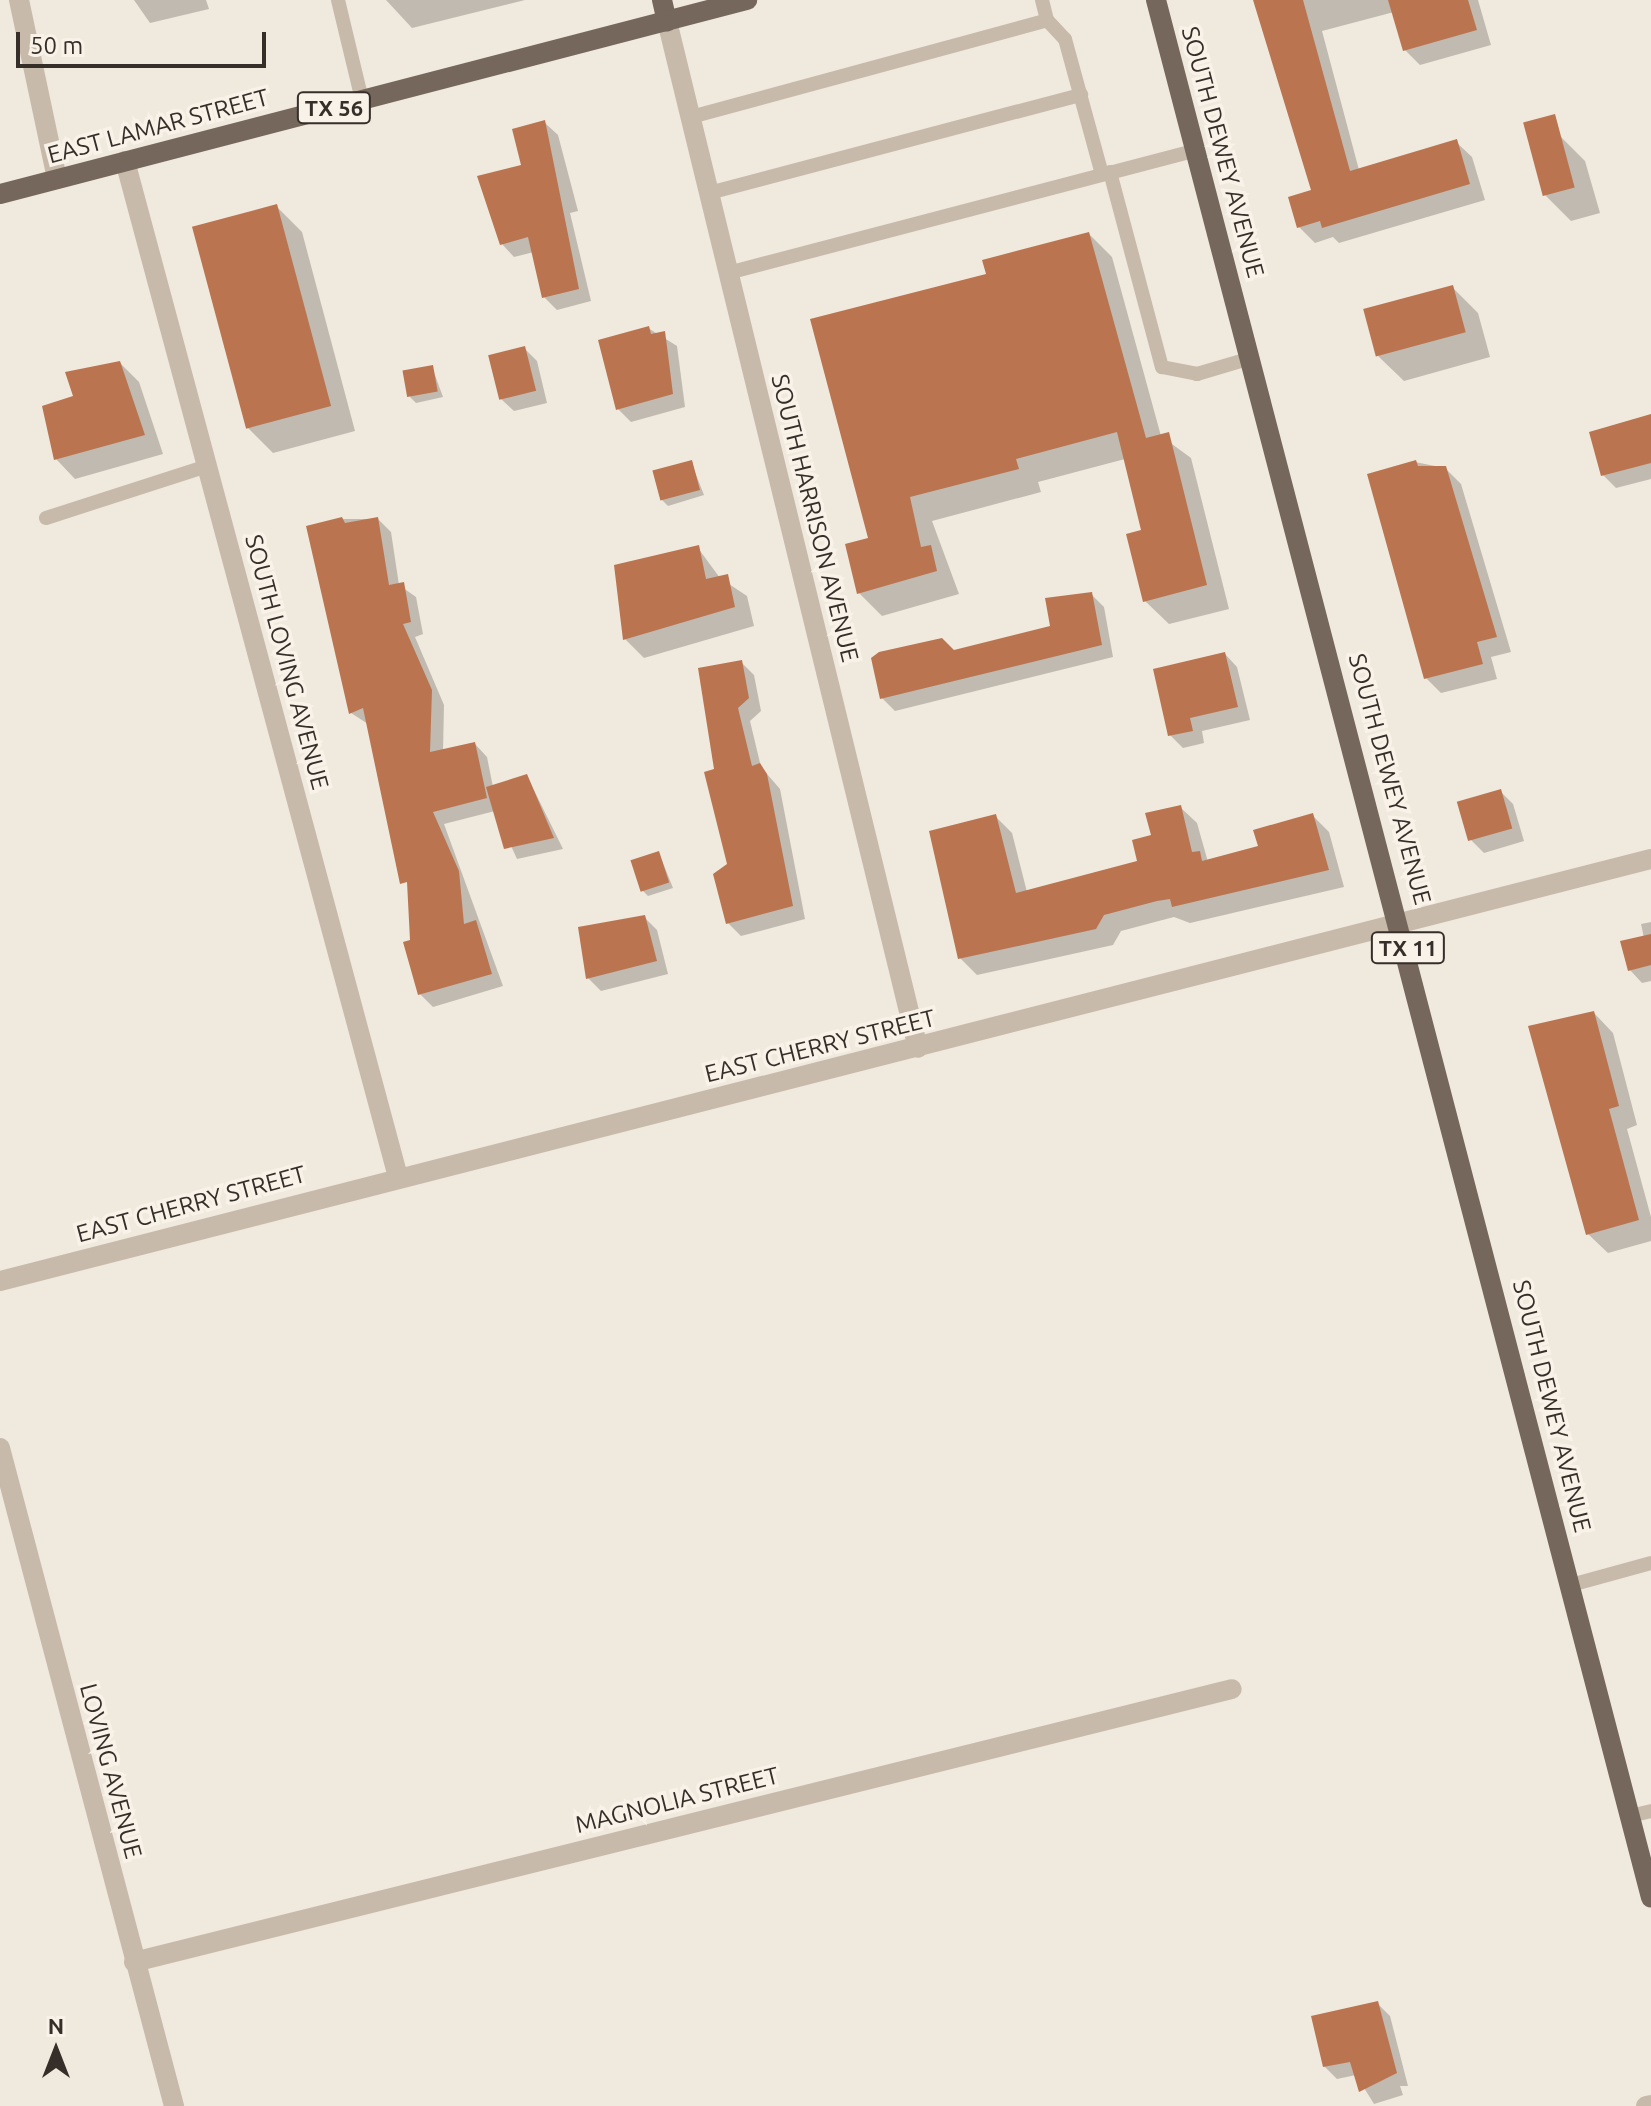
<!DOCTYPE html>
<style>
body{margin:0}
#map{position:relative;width:1651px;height:2106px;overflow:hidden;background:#f0e9dd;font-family:Ubuntu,sans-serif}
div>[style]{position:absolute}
.shadow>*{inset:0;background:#0003}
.building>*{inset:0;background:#bb7450;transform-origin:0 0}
.service>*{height:14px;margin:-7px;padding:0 7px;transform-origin:7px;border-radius:7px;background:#c7baaa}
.minor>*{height:20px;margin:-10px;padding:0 10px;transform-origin:10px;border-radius:10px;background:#c7baaa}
.tertiary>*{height:20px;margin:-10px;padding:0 10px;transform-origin:10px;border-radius:10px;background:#c7baaa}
.primary>*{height:20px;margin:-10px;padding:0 10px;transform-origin:10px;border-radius:10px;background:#75675b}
span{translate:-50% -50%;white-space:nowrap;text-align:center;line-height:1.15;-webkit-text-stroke:7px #f8f2e9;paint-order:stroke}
.shield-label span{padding:2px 6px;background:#f8f2e9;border:2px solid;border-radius:6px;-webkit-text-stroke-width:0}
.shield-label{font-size:22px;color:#352e29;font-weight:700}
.street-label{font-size:24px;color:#352e29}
.north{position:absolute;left:16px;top:2010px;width:80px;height:80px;-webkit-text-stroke:6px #f8f2e9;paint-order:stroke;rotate:0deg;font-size:22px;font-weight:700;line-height:32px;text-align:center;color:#352e29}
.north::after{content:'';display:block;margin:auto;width:28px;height:36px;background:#352e29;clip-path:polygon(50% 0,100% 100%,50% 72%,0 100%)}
.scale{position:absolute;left:16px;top:32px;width:250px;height:36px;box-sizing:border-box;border:4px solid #352e29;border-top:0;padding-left:10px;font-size:24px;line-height:28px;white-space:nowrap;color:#352e29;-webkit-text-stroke:6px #f8f2e9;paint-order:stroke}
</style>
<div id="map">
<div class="shadow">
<div style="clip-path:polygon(134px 0,206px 0,209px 9px,150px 23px)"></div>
<div style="clip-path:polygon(386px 0,525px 0,412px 28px)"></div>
<div style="clip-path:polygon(1255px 0,1478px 0,1491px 45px,1420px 65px,1405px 50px,1394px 12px,1322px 31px,1359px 170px,1456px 142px,1472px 157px,1485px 200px,1339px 243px,1333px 237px,1315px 243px,1299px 227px,1314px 192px)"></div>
<div style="clip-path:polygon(545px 123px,558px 135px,578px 211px,570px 213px,591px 301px,557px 310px,544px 297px,534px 252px,514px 257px,502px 244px,523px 166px)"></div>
<div style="clip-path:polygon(1559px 135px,1585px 161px,1600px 213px,1571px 221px,1545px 195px)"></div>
<div style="clip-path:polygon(276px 206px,302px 232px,355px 431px,273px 453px,247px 427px)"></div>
<div style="clip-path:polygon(1089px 234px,1112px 257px,1161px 436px,1191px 458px,1229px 609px,1169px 624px,1145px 601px,1143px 532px,1125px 459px,1038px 482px,1041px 492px,932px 521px,959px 594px,882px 616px,859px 593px,870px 540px,988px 275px)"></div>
<div style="clip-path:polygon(1452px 287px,1478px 313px,1490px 357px,1404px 381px,1378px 356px)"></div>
<div style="clip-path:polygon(648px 328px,677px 346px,685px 407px,631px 422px,618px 409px)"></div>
<div style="clip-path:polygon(524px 348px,537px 361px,547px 403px,514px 411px,501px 399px)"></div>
<div style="clip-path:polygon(120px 363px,139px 382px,163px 454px,75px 479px,56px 459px,76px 398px)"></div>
<div style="clip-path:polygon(432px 367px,443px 397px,416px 403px,410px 397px)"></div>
<div style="clip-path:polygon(1651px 417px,1651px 479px,1616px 488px,1603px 475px)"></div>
<div style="clip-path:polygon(691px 462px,704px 495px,668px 506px,662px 500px)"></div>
<div style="clip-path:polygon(1415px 462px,1445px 468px,1461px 484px,1511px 652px,1491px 657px,1497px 679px,1441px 693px,1426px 678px)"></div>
<div style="clip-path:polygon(342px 519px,378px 519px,391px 532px,399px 585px,416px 597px,423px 634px,415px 637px,444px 705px,443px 752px,475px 744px,487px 757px,493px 787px,527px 776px,563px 849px,517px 859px,495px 811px,444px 824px,503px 986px,433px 1007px,420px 994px,410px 891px,368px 724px,351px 713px,309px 527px)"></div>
<div style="clip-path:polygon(698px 548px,720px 578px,747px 596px,754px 626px,644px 658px,625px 639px)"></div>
<div style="clip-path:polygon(1091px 594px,1104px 607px,1113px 657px,895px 711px,882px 698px,954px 652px,1053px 627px)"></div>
<div style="clip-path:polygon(1225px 654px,1237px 667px,1250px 720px,1202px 731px,1204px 743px,1183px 748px,1170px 735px)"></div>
<div style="clip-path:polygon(741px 662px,754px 675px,761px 711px,750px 721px,761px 767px,780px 789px,805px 919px,741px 936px,728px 923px,730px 865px,717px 770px)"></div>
<div style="clip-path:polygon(1500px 791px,1513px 804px,1524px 841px,1484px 853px,1471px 840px)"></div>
<div style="clip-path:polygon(1180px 807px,1197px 823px,1208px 862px,1260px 848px,1313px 816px,1329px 832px,1344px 887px,1190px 923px,1174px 917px,1121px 931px,1113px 945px,977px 975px,960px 958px,995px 816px,1012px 833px,1027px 892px,1139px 863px)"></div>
<div style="clip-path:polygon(659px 853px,673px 888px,648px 896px,642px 890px)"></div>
<div style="clip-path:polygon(644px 917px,657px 930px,668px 974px,601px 991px,588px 978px)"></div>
<div style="clip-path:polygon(1651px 922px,1651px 981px,1642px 983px,1630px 970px,1644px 938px,1641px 924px)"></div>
<div style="clip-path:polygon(1594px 1013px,1613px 1033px,1637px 1125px,1627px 1129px,1651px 1217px,1651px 1241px,1608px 1253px,1588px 1234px)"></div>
<div style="clip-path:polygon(1377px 2003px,1390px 2016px,1408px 2086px,1400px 2086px,1403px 2095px,1374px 2104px,1356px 2075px,1337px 2079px,1324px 2066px)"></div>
</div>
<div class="building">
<div style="clip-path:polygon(1253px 0,1303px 0,1350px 171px,1457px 139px,1470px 184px,1322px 228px,1320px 221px,1297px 228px,1288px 197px,1311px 190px)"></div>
<div style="clip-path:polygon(1388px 0,1468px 0,1477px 30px,1403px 51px)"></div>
<div style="left:1555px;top:114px;width:76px;height:33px;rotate:75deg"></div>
<div style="clip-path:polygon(545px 120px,579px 289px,542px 298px,528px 237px,500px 245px,477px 176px,521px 165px,512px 129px)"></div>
<div style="left:277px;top:204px;width:209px;height:88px;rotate:75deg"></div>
<div style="clip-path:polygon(1089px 232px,1146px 438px,1169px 432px,1207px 585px,1143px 602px,1126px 534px,1141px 530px,1117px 432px,1016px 459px,1019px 469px,910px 497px,921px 547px,931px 545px,937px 571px,857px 594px,845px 544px,868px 538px,810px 319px,986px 274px,982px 260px)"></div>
<div style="left:1453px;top:285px;width:49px;height:93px;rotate:75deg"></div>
<div style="clip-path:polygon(649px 326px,651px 334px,665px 331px,673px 394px,616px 410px,598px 340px)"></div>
<div style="left:525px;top:346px;width:46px;height:38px;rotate:76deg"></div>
<div style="clip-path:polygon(120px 361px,145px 435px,54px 460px,42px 406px,73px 396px,65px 372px)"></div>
<div style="left:433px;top:365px;width:27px;height:31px;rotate:80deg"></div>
<div style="clip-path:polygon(1651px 414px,1651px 463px,1601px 476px,1589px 432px)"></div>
<div style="left:692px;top:460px;width:31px;height:41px;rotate:75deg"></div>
<div style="clip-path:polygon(1416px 460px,1418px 466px,1446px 466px,1497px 637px,1477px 642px,1483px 664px,1424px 679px,1367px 474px)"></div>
<div style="clip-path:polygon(342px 517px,345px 523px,378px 517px,389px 585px,404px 582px,411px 622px,403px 624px,432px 690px,430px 752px,475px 742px,487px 798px,433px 812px,459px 871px,464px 924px,476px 920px,492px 974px,418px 995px,403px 942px,410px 940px,407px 882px,400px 884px,363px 708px,349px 714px,306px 526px)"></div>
<div style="clip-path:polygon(699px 545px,706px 579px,728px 574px,735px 607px,623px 640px,614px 565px)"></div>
<div style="clip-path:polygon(1092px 592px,1102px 645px,880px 699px,871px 658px,879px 652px,942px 638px,954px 650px,1050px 626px,1045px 598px)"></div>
<div style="clip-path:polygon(1225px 652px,1238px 707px,1190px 718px,1193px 731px,1168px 736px,1153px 669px)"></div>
<div style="clip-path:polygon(742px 660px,749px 698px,738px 708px,752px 766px,760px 763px,767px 774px,793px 906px,726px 924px,713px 874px,727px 864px,704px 772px,714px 769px,698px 668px)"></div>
<div style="clip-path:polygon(527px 774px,554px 838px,504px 849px,486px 787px)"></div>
<div style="left:1501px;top:789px;width:41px;height:46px;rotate:74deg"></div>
<div style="clip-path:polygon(1181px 805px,1192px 852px,1200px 851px,1202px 861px,1258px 846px,1253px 830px,1313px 813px,1329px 870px,1172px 907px,1170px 899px,1157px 901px,1104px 915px,1096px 929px,958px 959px,929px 831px,996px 814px,1016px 893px,1137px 861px,1132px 840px,1151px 835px,1145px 813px)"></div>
<div style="left:659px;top:851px;width:33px;height:30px;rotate:72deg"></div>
<div style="clip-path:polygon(645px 915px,657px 961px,586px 979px,578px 927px)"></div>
<div style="clip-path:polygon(1651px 934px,1651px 965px,1628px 971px,1620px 941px)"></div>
<div style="clip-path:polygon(1594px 1011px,1619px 1106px,1609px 1109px,1639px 1220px,1586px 1235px,1528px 1026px)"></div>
<div style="clip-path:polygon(1378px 2001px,1397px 2073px,1359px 2092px,1350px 2062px,1323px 2067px,1311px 2016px)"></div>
</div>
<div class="service">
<div style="left:338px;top:0;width:103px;rotate:76.5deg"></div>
<div style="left:1042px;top:0;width:21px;rotate:76deg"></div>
<div style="left:1047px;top:20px;width:26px;rotate:47deg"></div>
<div style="left:1065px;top:39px;width:140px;rotate:74.7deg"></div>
<div style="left:691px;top:117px;width:369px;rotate:-15.2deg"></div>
<div style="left:1110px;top:172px;width:202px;rotate:75.1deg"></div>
<div style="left:1162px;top:367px;width:36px;rotate:11deg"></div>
<div style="left:1197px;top:374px;width:56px;rotate:-16.5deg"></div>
<div style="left:709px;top:193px;width:385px;rotate:-14.8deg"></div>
<div style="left:728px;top:273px;width:484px;rotate:-14.7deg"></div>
<div style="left:46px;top:518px;width:169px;rotate:-17.9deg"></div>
<div style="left:1571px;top:1585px;width:83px;rotate:-15.4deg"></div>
<div style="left:1630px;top:1816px;width:22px;rotate:-13deg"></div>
</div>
<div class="minor">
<div style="left:19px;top:0;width:183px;rotate:78deg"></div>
<div style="left:667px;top:21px;width:1057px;rotate:76.27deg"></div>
<div style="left:125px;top:161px;width:1052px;rotate:74.96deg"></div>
<div style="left:0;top:1281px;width:1704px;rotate:-14.34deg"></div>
<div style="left:0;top:1448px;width:681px;rotate:75.19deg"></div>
<div style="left:134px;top:1962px;width:1131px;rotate:-13.96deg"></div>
</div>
<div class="tertiary">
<div style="left:1646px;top:2106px;width:5px;rotate:-11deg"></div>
</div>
<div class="primary">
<div style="left:662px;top:0;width:22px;rotate:77deg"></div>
<div style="left:1156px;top:0;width:1961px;rotate:75.38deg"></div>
<div style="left:0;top:194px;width:772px;rotate:-14.56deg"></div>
</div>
<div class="shield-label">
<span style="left:334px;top:108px">TX 56</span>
<span style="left:1408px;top:948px">TX 11</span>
</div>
<div class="street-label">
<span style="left:158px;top:126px;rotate:-15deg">EAST LAMAR STREET</span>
<span style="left:1223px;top:152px;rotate:75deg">SOUTH DEWEY AVENUE</span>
<span style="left:815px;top:518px;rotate:76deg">SOUTH HARRISON AVENUE</span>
<span style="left:287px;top:662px;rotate:75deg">SOUTH LOVING AVENUE</span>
<span style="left:1390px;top:779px;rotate:75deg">SOUTH DEWEY AVENUE</span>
<span style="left:820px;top:1046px;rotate:-14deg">EAST CHERRY STREET</span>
<span style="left:191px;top:1204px;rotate:-15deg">EAST CHERRY STREET</span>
<span style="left:1552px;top:1406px;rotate:76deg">SOUTH DEWEY AVENUE</span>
<span style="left:111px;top:1771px;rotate:75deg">LOVING AVENUE</span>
<span style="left:677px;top:1800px;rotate:-14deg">MAGNOLIA STREET</span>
</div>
<div class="north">N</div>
<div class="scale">50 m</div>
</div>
